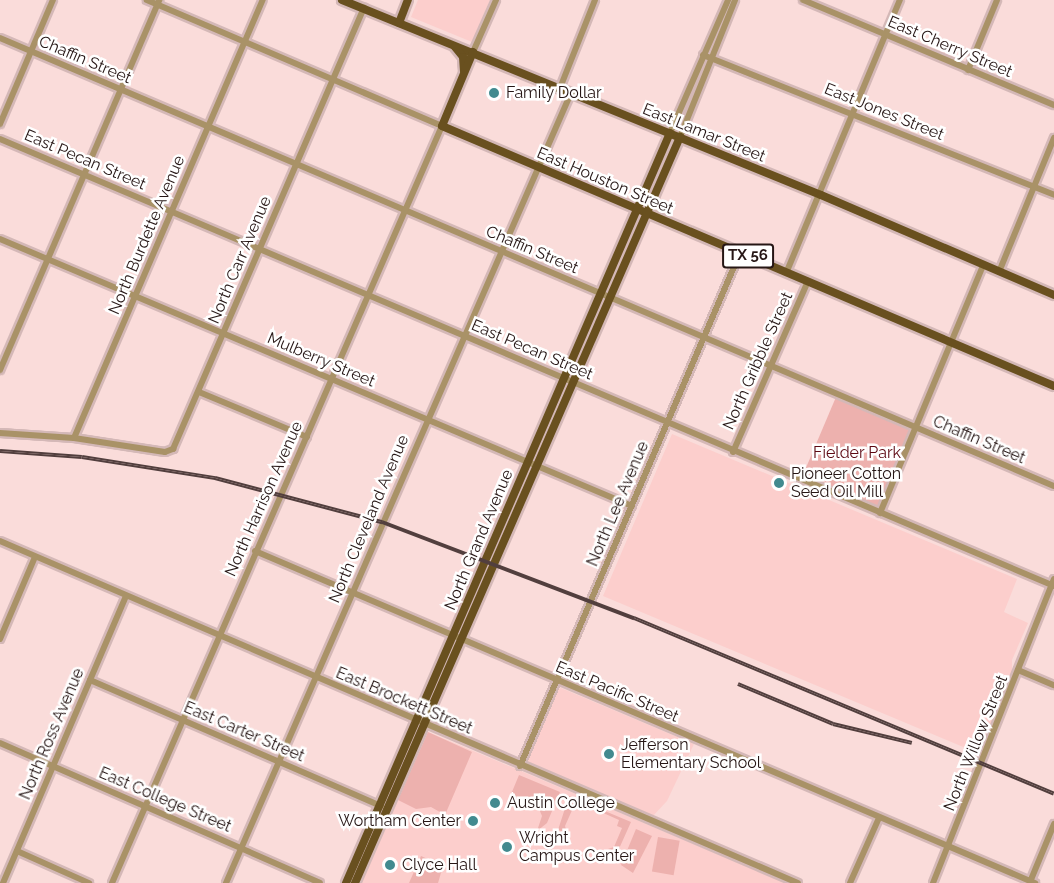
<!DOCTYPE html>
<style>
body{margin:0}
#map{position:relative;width:1054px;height:883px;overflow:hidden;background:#fadcda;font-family:Raleway,sans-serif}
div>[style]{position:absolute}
.built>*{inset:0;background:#fccecc}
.green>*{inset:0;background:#edb1ae;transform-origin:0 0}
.roads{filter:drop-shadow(2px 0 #d4b8b7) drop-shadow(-2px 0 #d4b8b7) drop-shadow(0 2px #d4b8b7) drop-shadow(0 -2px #d4b8b7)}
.minor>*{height:6px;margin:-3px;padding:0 3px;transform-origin:3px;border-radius:3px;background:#a99267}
.major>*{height:8px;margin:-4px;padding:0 4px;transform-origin:4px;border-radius:4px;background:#69501f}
.rail>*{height:4px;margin-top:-2px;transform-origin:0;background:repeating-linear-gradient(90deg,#fff 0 4.5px,#523f3e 0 9px);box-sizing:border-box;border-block:2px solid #523f3e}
.dots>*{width:16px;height:16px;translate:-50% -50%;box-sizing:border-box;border:3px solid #fff;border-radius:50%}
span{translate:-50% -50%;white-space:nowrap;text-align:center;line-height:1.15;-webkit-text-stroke:5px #fff;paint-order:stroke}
.shield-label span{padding:2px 4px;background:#fff;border:2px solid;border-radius:4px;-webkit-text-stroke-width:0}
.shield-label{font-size:15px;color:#261615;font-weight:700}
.street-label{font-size:16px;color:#261615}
.poi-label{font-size:16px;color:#261615}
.left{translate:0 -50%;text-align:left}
.right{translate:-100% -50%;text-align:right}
.park-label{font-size:16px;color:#5d0913}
</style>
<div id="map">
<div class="built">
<div style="clip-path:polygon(418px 0,490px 0,472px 42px,411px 17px)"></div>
<div style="clip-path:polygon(672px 434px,1017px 579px,1004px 612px,1028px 623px,1012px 660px,1012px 676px,980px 754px,603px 596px)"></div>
<div style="clip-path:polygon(561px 688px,694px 744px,667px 801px,652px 817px,525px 764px,556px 690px)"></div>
<div style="clip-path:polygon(426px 731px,786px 883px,360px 883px)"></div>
</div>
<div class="green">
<div style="left:836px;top:397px;width:84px;height:86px;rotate:23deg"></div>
<div style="clip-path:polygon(428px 732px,472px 752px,445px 815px,431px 807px,416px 809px,398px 800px)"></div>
<div style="clip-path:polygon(519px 775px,560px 792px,547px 823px,537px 831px,542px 816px,537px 804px,527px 800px,513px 807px,507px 804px)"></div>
<div style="clip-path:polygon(569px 796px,631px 822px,618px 851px,608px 849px,614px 847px,622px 828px,617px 826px,619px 820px,581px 803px,578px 809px,573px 808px,565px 826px,567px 833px,558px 830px)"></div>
<div style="clip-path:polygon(636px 829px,652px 836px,633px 873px,621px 865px)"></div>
<div style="left:658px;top:837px;width:22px;height:35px;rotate:10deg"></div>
<div style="clip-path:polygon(421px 856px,443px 866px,438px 883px,409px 883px)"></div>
</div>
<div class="roads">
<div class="minor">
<div style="left:803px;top:0;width:272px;rotate:22.7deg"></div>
<div style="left:0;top:38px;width:1145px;rotate:23.03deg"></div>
<div style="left:473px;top:52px;width:57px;rotate:-66.1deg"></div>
<div style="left:703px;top:55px;width:378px;rotate:21.7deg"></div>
<div style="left:968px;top:70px;width:76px;rotate:-67.5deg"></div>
<div style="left:560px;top:88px;width:95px;rotate:-68.3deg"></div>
<div style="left:0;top:124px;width:135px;rotate:-66.9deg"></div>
<div style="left:670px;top:133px;width:145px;rotate:-66.4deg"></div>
<div style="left:680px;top:137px;width:148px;rotate:-68.1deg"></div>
<div style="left:0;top:139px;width:1145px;rotate:22.98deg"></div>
<div style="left:0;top:239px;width:686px;rotate:22.9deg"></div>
<div style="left:787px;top:271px;width:294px;rotate:-67.4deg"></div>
<div style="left:999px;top:272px;width:145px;rotate:-67.7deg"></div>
<div style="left:0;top:370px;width:403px;rotate:-66.7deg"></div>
<div style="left:199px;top:392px;width:117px;rotate:22.6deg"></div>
<div style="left:0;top:433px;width:74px;rotate:3.9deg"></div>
<div style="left:74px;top:438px;width:92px;rotate:8.7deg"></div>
<div style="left:165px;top:452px;width:9px;rotate:-21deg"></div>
<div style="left:173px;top:449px;width:481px;rotate:-66.6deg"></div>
<div style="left:74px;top:438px;width:477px;rotate:-66.7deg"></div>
<div style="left:733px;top:452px;width:187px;rotate:-66.3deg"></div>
<div style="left:880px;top:513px;width:268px;rotate:-67.4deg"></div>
<div style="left:0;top:541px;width:868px;rotate:23.2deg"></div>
<div style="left:255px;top:551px;width:848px;rotate:23.06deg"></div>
<div style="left:0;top:639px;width:89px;rotate:-66.9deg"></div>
<div style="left:1018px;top:670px;width:39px;rotate:23deg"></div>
<div style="left:90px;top:680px;width:317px;rotate:23.4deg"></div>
<div style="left:0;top:743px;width:349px;rotate:23.6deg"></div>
<div style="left:520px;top:766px;width:558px;rotate:-66.79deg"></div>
<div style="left:17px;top:851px;width:79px;rotate:24deg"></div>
<div style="left:1030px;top:882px;width:63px;rotate:-67.5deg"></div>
<div style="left:3px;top:883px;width:312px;rotate:-66.8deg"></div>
<div style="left:112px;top:883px;width:826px;rotate:-66.45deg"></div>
<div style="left:442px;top:126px;width:321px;rotate:-156.9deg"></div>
<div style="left:226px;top:883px;width:862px;rotate:-66.41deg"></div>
<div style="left:850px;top:883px;width:71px;rotate:-66deg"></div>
<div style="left:933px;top:883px;width:327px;rotate:-68.3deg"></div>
</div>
<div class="major">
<div style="left:342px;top:0;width:517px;rotate:22.15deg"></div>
<div style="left:821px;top:195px;width:254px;rotate:23.2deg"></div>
<div style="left:399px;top:23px;width:25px;rotate:-69deg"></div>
<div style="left:455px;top:47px;width:13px;rotate:51deg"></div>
<div style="left:463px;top:57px;width:14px;rotate:86deg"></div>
<div style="left:473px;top:52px;width:80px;rotate:112.7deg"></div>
<div style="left:442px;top:126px;width:665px;rotate:23.02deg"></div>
<div style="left:346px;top:883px;width:817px;rotate:-66.64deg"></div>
<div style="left:355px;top:883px;width:814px;rotate:-66.46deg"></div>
</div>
</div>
<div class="rail">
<div style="left:0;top:451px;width:82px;rotate:4.2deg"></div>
<div style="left:82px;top:457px;width:135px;rotate:9deg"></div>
<div style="left:215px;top:478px;width:173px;rotate:14.8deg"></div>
<div style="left:382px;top:522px;width:270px;rotate:20.9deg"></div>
<div style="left:634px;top:618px;width:455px;rotate:22.7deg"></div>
<div style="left:738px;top:684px;width:103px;rotate:22.8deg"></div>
<div style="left:833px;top:724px;width:81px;rotate:13.5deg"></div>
</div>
<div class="dots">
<div style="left:494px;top:93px;background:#428a8f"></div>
<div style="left:779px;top:483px;background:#428a8f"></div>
<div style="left:609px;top:754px;background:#428a8f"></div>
<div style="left:495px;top:803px;background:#428a8f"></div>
<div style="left:473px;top:821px;background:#428a8f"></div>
<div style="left:507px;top:847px;background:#428a8f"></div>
<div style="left:390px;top:865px;background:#428a8f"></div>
</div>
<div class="shield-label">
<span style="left:748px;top:256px">TX 56</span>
</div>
<div class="street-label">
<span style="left:950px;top:47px;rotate:23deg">East Cherry Street</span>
<span style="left:85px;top:60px;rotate:23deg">Chaffin Street</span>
<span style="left:884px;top:112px;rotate:22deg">East Jones Street</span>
<span style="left:704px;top:133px;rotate:22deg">East Lamar Street</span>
<span style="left:85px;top:160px;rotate:23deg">East Pecan Street</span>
<span style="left:605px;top:181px;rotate:23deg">East Houston Street</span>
<span style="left:147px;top:235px;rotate:-67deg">North Burdette Avenue</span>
<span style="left:532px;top:250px;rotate:23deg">Chaffin Street</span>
<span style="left:240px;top:260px;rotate:-67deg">North Carr Avenue</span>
<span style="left:532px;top:350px;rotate:23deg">East Pecan Street</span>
<span style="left:321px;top:360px;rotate:23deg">Mulberry Street</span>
<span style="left:758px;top:361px;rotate:-66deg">North Gribble Street</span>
<span style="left:979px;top:440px;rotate:23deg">Chaffin Street</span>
<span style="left:264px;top:499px;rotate:-66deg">North Harrison Avenue</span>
<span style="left:618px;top:504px;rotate:-67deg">North Lee Avenue</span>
<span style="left:369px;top:519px;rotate:-67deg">North Cleveland Avenue</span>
<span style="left:479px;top:540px;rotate:-67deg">North Grand Avenue</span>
<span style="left:617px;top:692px;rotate:23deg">East Pacific Street</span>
<span style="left:404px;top:701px;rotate:23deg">East Brockett Street</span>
<span style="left:244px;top:732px;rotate:23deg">East Carter Street</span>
<span style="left:52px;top:734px;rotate:-67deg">North Ross Avenue</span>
<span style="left:976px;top:743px;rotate:-68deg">North Willow Street</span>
<span style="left:165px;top:800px;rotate:23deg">East College Street</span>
</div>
<div class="poi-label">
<span class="left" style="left:506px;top:93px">Family Dollar</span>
<span class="left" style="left:791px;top:483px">Pioneer Cotton<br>Seed Oil Mill</span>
<span class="left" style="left:621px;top:754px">Jefferson<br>Elementary School</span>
<span class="left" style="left:507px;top:803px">Austin College</span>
<span class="right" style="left:461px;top:821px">Wortham Center</span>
<span class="left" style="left:519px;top:847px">Wright<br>Campus Center</span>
<span class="left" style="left:402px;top:865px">Clyce Hall</span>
</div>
<div class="park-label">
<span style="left:857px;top:453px">Fielder Park</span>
</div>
</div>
